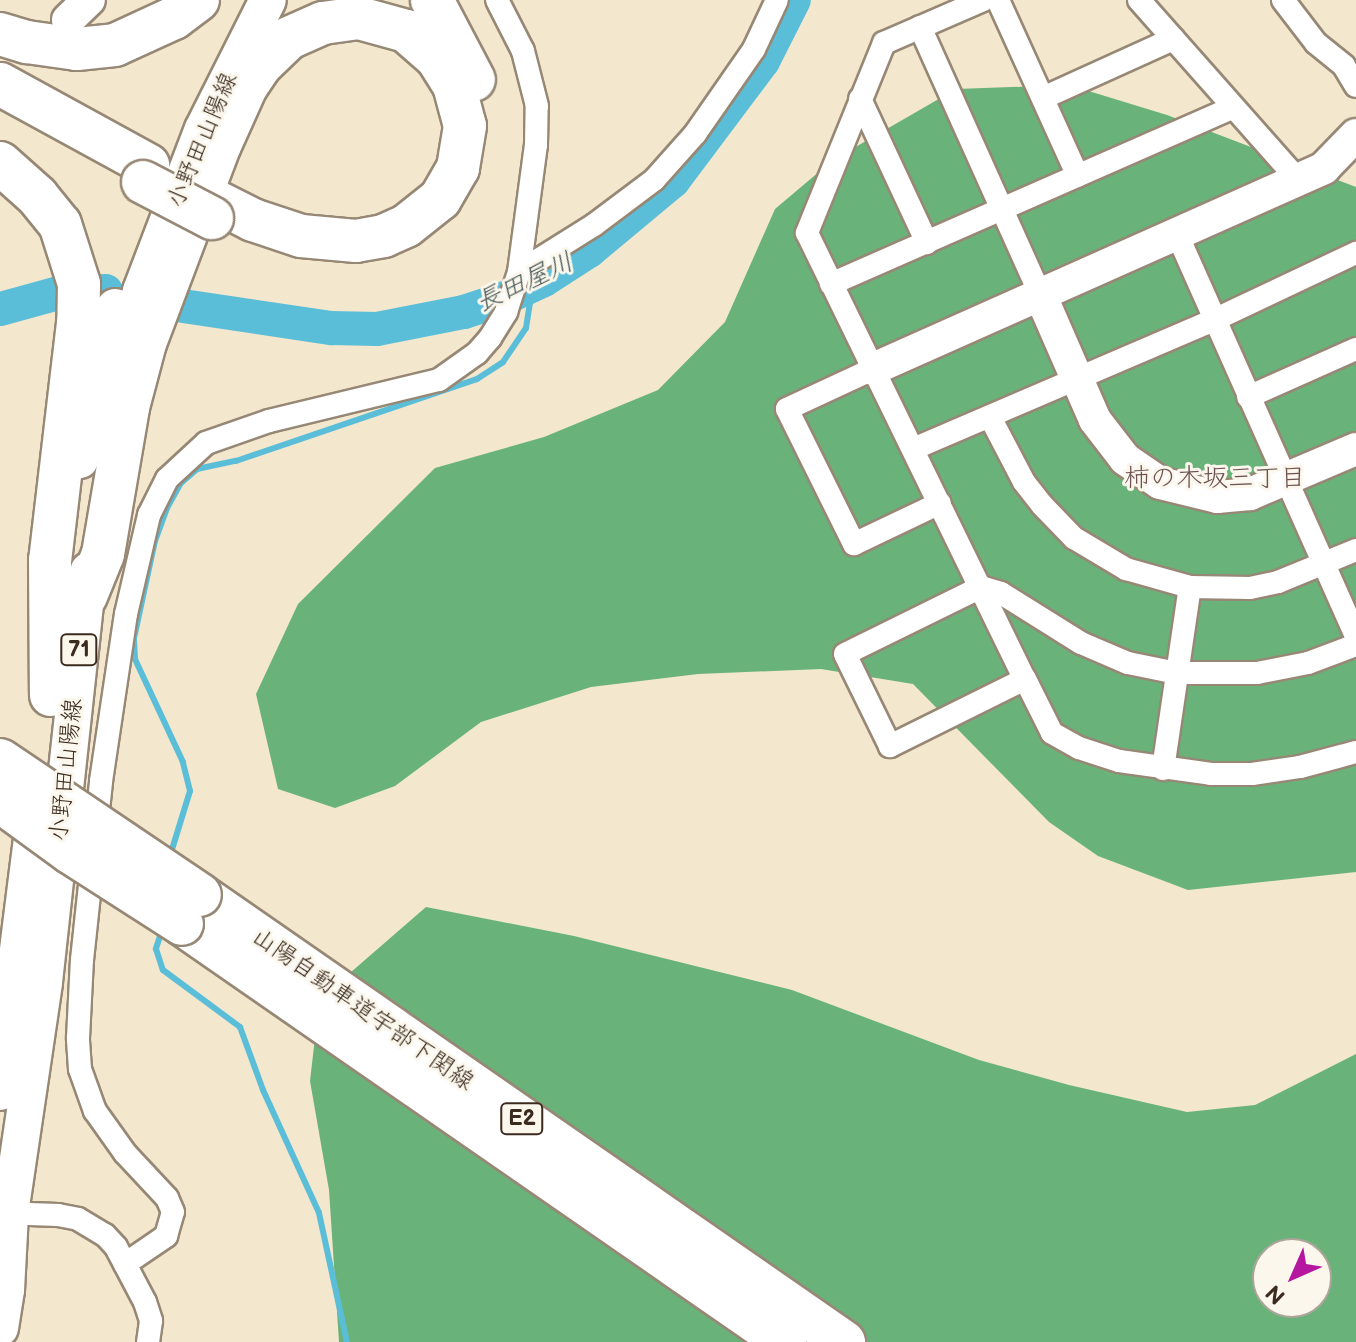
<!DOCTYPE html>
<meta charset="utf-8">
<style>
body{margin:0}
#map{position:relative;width:1356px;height:1342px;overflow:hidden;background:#f3e7cd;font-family:"Balsamiq Sans","Klee One",sans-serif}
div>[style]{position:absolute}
.forest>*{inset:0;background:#69b37b}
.stream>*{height:6px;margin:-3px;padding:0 3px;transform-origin:3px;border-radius:3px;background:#5bbed9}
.river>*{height:34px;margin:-17px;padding:0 17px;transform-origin:17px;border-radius:17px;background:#5bbed9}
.roads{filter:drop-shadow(2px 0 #978876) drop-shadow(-2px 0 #978876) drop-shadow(0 2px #978876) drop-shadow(0 -2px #978876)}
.street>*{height:22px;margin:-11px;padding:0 11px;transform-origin:11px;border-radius:11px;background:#fff}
.secondary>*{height:32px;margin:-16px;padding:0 16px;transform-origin:16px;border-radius:16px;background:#fff}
.primary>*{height:36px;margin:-18px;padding:0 18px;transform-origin:18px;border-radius:18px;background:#fff}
.highway>*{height:42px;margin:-21px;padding:0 21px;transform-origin:21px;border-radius:21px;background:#fff}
.bridges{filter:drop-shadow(2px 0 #978876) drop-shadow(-2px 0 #978876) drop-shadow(0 2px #978876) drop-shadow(0 -2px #978876)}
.highway-bridge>*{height:42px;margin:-21px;padding:0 21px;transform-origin:21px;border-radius:21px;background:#fff}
span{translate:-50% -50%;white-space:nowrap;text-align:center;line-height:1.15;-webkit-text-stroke:6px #fbf7ec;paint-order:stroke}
.shield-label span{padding:2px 6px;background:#fbf7ec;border:2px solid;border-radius:6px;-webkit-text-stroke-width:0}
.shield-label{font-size:22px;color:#3b2a1e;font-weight:700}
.street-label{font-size:24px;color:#3b2a1e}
.water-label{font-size:26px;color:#455656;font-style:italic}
.neighbourhood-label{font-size:26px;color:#6d5254}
.north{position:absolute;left:1252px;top:1238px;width:80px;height:80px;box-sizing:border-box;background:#fbf7ec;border:2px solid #aea59a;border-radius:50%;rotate:225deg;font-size:22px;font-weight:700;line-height:32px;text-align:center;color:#3b2a1e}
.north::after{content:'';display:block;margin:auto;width:28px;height:36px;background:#b5179e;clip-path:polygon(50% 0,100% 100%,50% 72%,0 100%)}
</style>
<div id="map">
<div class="forest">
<div style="clip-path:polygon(1069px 85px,1167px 115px,1356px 187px,1356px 872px,1188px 890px,1098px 856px,1049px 822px,913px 684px,821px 669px,698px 674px,591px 687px,481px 722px,395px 786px,335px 808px,278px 789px,256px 694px,298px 604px,435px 468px,544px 437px,658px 390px,725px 322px,775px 209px,833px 160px,956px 89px)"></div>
<div style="clip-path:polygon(evenodd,426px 907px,574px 936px,792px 990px,979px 1060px,1069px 1085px,1187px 1112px,1255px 1105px,1356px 1054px,1356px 1342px,339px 1342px,329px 1190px,310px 1081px,317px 1020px,343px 979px,426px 907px,1268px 1254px,1316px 1254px,1316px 1302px,1268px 1302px,1268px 1254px)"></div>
</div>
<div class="stream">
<div style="left:170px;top:856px;width:68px;rotate:-72.9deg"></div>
<div style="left:190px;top:791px;width:30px;rotate:-104deg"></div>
<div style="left:183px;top:762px;width:114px;rotate:-115deg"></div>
<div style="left:135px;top:659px;width:21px;rotate:-93deg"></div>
<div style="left:134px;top:638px;width:99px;rotate:-77.8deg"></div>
<div style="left:155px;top:541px;width:35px;rotate:-70deg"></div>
<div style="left:167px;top:508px;width:29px;rotate:-61deg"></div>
<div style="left:181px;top:483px;width:21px;rotate:-41deg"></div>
<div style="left:197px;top:469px;width:40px;rotate:-12deg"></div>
<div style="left:236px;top:461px;width:255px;rotate:-18.8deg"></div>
<div style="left:477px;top:379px;width:31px;rotate:-33deg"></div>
<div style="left:503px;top:362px;width:41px;rotate:-55.9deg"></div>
<div style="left:526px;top:328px;width:26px;rotate:-81deg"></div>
<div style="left:530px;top:302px;width:26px;rotate:-58deg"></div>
<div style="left:162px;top:930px;width:20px;rotate:108deg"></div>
<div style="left:156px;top:949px;width:22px;rotate:72deg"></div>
<div style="left:163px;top:970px;width:96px;rotate:36.5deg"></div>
<div style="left:240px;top:1027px;width:67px;rotate:69.9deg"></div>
<div style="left:263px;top:1090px;width:135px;rotate:65.5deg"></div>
<div style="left:319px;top:1213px;width:132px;rotate:77.8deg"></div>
</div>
<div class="river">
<div style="left:183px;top:306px;width:150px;rotate:8.5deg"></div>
<div style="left:331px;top:328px;width:46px;rotate:1.2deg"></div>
<div style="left:377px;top:329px;width:89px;rotate:-11.1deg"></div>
<div style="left:464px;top:312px;width:41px;rotate:-18.4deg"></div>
<div style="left:503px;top:299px;width:45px;rotate:-24.9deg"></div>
<div style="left:544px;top:280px;width:54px;rotate:-32.8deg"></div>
<div style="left:589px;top:251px;width:109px;rotate:-39.8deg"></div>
<div style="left:673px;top:181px;width:150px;rotate:-53.1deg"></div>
<div style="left:763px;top:61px;width:68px;rotate:-63.1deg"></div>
<div style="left:0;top:309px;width:64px;rotate:-15.3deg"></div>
<div style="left:62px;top:292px;width:44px;rotate:-1.3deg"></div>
</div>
<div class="roads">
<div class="street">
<div style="left:983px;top:0;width:108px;rotate:156.5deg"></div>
<div style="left:884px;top:43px;width:205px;rotate:112.1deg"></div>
<div style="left:807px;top:233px;width:496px;rotate:64deg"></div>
<div style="left:1025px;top:679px;width:60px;rotate:63.4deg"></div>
<div style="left:1052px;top:733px;width:31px;rotate:29deg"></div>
<div style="left:1079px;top:748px;width:42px;rotate:18deg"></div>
<div style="left:1119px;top:761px;width:93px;rotate:8deg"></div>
<div style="left:1211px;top:774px;width:41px"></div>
<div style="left:1252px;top:774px;width:49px;rotate:-8.3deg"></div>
<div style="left:1300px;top:767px;width:58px;rotate:-15deg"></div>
<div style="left:998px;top:0;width:193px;rotate:65.6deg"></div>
<div style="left:1139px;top:0;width:240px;rotate:48.5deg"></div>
<div style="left:1283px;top:0;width:54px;rotate:52.5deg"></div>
<div style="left:1316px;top:43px;width:36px;rotate:39deg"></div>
<div style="left:1344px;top:66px;width:23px;rotate:59deg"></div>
<div style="left:920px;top:27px;width:293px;rotate:65.8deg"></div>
<div style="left:1043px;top:98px;width:143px;rotate:-24.4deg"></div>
<div style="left:860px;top:99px;width:159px;rotate:65deg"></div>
<div style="left:1177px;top:234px;width:440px;rotate:66deg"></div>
<div style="left:519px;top:272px;width:89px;rotate:-32.1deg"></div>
<div style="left:594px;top:225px;width:75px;rotate:-36.9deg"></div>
<div style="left:654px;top:180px;width:62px;rotate:-48.3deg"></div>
<div style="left:695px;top:134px;width:103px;rotate:-55.2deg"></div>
<div style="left:754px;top:49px;width:54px;rotate:-64.9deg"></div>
<div style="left:831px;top:284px;width:438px;rotate:-23.7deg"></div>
<div style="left:873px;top:369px;width:95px;rotate:155.1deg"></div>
<div style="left:787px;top:409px;width:151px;rotate:63.6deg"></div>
<div style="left:854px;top:544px;width:95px;rotate:-25.5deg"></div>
<div style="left:1248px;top:397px;width:118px;rotate:-24deg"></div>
<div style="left:990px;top:417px;width:73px;rotate:62.4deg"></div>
<div style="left:1024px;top:482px;width:29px;rotate:52deg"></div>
<div style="left:1042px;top:505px;width:46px;rotate:45.9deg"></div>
<div style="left:1074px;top:538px;width:61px;rotate:30.8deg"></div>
<div style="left:1126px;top:569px;width:66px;rotate:15.7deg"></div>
<div style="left:1190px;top:587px;width:60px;rotate:1deg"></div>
<div style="left:1250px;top:588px;width:29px;rotate:-12deg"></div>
<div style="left:1278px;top:582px;width:84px;rotate:-22.3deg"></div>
<div style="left:913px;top:449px;width:327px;rotate:-23.2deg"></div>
<div style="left:1214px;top:320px;width:157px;rotate:-25.3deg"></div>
<div style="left:1025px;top:679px;width:151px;rotate:153.6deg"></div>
<div style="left:890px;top:746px;width:102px;rotate:-116.1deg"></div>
<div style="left:845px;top:654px;width:152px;rotate:-26.2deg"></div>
<div style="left:981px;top:587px;width:21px;rotate:17deg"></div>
<div style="left:1001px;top:593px;width:94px;rotate:32deg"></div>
<div style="left:1081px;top:643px;width:51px;rotate:23.1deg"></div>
<div style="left:1128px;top:663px;width:50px;rotate:11.5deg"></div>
<div style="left:1177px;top:673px;width:80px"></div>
<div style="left:1257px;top:673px;width:52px;rotate:-11.1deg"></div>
<div style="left:1308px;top:663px;width:51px;rotate:-20.6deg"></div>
<div style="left:1163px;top:769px;width:184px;rotate:-81.6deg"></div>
<div style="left:0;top:1213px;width:58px;rotate:2deg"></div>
<div style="left:58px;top:1215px;width:20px;rotate:11deg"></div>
<div style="left:78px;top:1219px;width:31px;rotate:31deg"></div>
<div style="left:105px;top:1235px;width:16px;rotate:47deg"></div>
<div style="left:116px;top:1247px;width:62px;rotate:62.2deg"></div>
<div style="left:145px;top:1302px;width:20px;rotate:72deg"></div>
<div style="left:151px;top:1321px;width:21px;rotate:98deg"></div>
<div style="left:125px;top:1264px;width:50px;rotate:-34.3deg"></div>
<div style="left:166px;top:1236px;width:25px;rotate:-74deg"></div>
<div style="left:173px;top:1212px;width:15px;rotate:-113deg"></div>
<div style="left:167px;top:1198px;width:62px;rotate:-133deg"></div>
<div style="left:125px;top:1153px;width:52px;rotate:-125.5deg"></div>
<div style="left:95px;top:1111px;width:45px;rotate:-109.7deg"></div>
<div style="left:80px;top:1069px;width:31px;rotate:-94deg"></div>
<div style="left:78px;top:1038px;width:78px;rotate:-87.1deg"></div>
<div style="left:82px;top:960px;width:180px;rotate:-83.9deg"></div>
<div style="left:101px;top:781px;width:169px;rotate:-81.5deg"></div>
<div style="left:126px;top:614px;width:102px;rotate:-76.9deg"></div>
<div style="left:149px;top:515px;width:40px;rotate:-63.4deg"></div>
<div style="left:167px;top:479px;width:53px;rotate:-42.7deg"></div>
<div style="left:206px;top:443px;width:67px;rotate:-19.2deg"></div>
<div style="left:269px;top:421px;width:175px;rotate:-13.6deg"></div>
<div style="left:439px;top:380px;width:47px;rotate:-35.4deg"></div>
<div style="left:477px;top:353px;width:20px;rotate:-49deg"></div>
<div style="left:490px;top:338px;width:31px;rotate:-58deg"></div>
<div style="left:506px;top:312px;width:42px;rotate:-72deg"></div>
<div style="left:519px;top:272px;width:128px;rotate:-82.4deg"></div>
<div style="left:536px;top:145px;width:39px;rotate:-89deg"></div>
<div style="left:537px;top:106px;width:57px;rotate:-104.3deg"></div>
<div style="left:523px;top:51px;width:57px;rotate:-117deg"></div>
</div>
<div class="secondary">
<div style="left:68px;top:20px;width:29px;rotate:-44deg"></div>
<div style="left:1040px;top:294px;width:137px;rotate:66.4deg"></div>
<div style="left:1095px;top:420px;width:49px;rotate:52.4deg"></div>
<div style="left:1125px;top:459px;width:42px;rotate:34.4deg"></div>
<div style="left:1160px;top:483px;width:59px;rotate:13.8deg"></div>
<div style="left:1217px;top:497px;width:33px;rotate:-5deg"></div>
<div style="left:1250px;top:494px;width:115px;rotate:-23deg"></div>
<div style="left:873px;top:369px;width:494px;rotate:-24deg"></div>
<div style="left:1324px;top:168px;width:46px;rotate:-45.9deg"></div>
</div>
<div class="primary">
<div style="left:127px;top:346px;width:57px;rotate:-75.7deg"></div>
<div style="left:141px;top:291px;width:173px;rotate:-69.1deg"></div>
<div style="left:203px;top:129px;width:144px;rotate:-63.3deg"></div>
<div style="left:80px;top:460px;width:157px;rotate:-77.1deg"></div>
<div style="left:0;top:1092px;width:294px;rotate:-82.8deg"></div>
<div style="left:0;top:1328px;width:38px;rotate:-81deg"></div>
<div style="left:6px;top:1290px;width:77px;rotate:-87deg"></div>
<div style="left:10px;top:1213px;width:233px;rotate:-81.6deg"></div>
<div style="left:44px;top:982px;width:414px;rotate:-83.8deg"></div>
</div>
<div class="highway">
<div style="left:432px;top:0;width:90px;rotate:62.3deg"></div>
<div style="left:0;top:34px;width:28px;rotate:17deg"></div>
<div style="left:27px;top:42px;width:50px;rotate:8deg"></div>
<div style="left:77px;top:49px;width:38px;rotate:-6deg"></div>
<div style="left:115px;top:45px;width:65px;rotate:-24.6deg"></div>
<div style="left:174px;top:18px;width:30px;rotate:-37deg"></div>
<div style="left:0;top:84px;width:169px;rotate:28.7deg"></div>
<div style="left:0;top:163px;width:50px;rotate:41.7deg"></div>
<div style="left:37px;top:196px;width:36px;rotate:51deg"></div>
<div style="left:60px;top:224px;width:63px;rotate:72.4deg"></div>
<div style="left:79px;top:284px;width:39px;rotate:91deg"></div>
<div style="left:78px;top:323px;width:239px;rotate:96.7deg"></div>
<div style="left:50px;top:560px;width:135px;rotate:89.6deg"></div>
<div style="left:86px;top:596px;width:45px;rotate:-68deg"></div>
<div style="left:103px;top:554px;width:149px;rotate:-80.3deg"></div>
<div style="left:128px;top:407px;width:66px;rotate:-75.1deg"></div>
<div style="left:145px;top:343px;width:212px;rotate:-69.3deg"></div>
<div style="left:220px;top:145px;width:64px;rotate:-65.9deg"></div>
<div style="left:246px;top:87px;width:25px;rotate:-56deg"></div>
<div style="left:260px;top:66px;width:40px;rotate:-44deg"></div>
<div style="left:289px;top:38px;width:37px;rotate:-24deg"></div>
<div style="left:323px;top:23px;width:36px;rotate:-8deg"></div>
<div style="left:359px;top:18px;width:49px;rotate:15.5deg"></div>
<div style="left:406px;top:31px;width:41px;rotate:41.1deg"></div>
<div style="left:437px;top:58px;width:32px;rotate:58deg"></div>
<div style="left:454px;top:85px;width:42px;rotate:75deg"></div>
<div style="left:465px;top:126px;width:43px;rotate:99.5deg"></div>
<div style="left:458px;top:168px;width:36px;rotate:120deg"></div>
<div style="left:440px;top:199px;width:43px;rotate:141.5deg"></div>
<div style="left:406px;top:226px;width:24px;rotate:156deg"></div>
<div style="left:384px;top:236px;width:28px;rotate:170deg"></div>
<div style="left:356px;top:241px;width:55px;rotate:-174.8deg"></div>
<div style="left:301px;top:236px;width:51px;rotate:-161.6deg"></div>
<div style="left:253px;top:220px;width:40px;rotate:-153.4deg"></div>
<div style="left:200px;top:895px;width:784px;rotate:34.76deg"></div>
<div style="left:182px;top:924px;width:734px;rotate:34.73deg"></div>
</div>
</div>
<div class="bridges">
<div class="highway-bridge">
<div style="left:143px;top:182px;width:78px;rotate:27.6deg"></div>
<div style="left:0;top:760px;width:241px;rotate:34deg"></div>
<div style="left:0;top:801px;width:87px;rotate:36.1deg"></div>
<div style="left:70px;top:852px;width:133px;rotate:32.7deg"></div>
</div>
</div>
<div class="shield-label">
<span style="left:79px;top:650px">71</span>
<span style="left:522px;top:1119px">E2</span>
</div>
<div class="street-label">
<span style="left:202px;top:140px;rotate:-67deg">小野田山陽線</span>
<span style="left:66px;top:770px;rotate:-84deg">小野田山陽線</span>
<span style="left:363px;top:1009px;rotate:35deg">山陽自動車道宇部下関線</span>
</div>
<div class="water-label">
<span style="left:525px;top:283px;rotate:-25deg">長田屋川</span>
</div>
<div class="neighbourhood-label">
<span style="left:1215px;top:479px">柿の木坂三丁目</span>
</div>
<div class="north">N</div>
</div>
